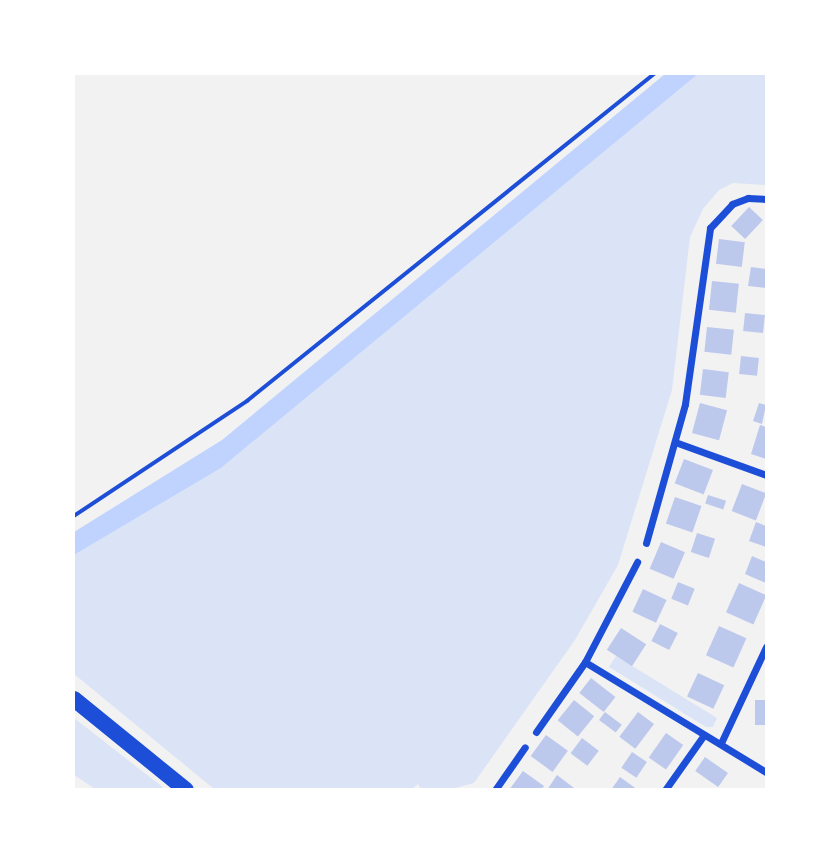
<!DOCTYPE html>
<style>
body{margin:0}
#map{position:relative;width:840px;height:863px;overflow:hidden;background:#f2f2f2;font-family:Literata,serif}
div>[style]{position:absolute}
.green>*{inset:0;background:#dbe4f7}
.water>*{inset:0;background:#bfd3fe}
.building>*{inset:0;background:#bdc9ec;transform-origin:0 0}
.path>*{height:3.5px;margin:-1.75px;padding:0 1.75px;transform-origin:1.75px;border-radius:1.75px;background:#1d4ed8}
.minor>*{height:7px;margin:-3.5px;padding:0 3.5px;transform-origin:3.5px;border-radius:3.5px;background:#1d4ed8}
.trunk>*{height:16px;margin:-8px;padding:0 8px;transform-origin:8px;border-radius:8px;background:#1d4ed8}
span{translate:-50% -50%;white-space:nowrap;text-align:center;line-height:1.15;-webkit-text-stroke:7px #fff;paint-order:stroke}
.frame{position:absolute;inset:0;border:75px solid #fff;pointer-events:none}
</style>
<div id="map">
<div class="green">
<div style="clip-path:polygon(698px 74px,766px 74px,766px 185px,733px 183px,719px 190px,703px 209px,690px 237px,672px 390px,618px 565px,575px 640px,474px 783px,448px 790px,421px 789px,418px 784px,411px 790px,214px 789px,74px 674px,74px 555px,221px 468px)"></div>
<div style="clip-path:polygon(616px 656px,717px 718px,713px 727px,706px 727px,609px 667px)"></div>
<div style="clip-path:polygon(74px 718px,160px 785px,165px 789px,95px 789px,74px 775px)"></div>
</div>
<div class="water">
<div style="clip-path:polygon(665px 74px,698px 74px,221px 468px,74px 555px,74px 532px,222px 440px)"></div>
</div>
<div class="building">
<div style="left:749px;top:207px;width:19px;height:26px;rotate:43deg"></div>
<div style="left:719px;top:239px;width:26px;height:25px;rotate:7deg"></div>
<div style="clip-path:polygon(751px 267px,766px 269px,766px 288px,748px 286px)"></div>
<div style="left:712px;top:281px;width:27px;height:29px;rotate:6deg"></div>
<div style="left:745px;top:313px;width:20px;height:18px;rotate:6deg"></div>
<div style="left:707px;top:327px;width:27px;height:25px;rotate:6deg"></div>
<div style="left:741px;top:356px;width:18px;height:18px;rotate:6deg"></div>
<div style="left:703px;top:369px;width:26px;height:26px;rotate:7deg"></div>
<div style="left:700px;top:403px;width:28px;height:31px;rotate:15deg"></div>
<div style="clip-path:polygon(759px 403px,766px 405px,762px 424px,753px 421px)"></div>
<div style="clip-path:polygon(760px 425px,766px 427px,766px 459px,751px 454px)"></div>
<div style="left:684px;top:459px;width:31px;height:26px;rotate:21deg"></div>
<div style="left:742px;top:484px;width:26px;height:29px;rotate:21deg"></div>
<div style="left:708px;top:495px;width:19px;height:9px;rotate:18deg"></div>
<div style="left:675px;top:497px;width:28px;height:28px;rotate:19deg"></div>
<div style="clip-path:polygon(756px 522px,766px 526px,766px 547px,749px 541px)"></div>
<div style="left:697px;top:533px;width:19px;height:20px;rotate:18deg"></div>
<div style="left:661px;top:542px;width:26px;height:29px;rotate:23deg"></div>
<div style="clip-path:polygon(752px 556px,766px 562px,766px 583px,745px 574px)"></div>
<div style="left:678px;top:582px;width:18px;height:18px;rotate:22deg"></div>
<div style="left:739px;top:583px;width:30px;height:32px;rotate:24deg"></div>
<div style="left:643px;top:589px;width:26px;height:25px;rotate:25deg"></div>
<div style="left:660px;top:624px;width:20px;height:19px;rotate:27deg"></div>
<div style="left:719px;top:626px;width:30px;height:32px;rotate:24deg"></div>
<div style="left:621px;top:628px;width:30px;height:26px;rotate:33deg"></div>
<div style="left:698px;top:673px;width:29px;height:26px;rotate:25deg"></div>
<div style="left:591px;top:678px;width:31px;height:19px;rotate:38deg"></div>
<div style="left:574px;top:700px;width:26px;height:26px;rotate:39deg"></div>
<div style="left:766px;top:700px;width:25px;height:11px;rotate:90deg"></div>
<div style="left:605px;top:712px;width:21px;height:10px;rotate:37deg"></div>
<div style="left:638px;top:712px;width:20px;height:31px;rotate:37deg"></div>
<div style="left:666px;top:733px;width:21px;height:30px;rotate:35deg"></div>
<div style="left:546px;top:735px;width:27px;height:26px;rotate:36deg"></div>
<div style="left:582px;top:738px;width:21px;height:19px;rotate:37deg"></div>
<div style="left:632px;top:752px;width:18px;height:19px;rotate:34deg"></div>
<div style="left:705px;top:757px;width:28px;height:17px;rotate:35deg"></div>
<div style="clip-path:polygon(523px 771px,544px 786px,541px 790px,509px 790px)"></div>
<div style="clip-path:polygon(557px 775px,574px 788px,573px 790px,547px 790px)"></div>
<div style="clip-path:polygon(620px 777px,638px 790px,611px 790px)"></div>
</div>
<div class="path">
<div style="left:74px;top:516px;width:208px;rotate:-33.6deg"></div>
<div style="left:247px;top:401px;width:522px;rotate:-38.78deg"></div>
</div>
<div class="minor">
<div style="left:675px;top:442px;width:97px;rotate:19.9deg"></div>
<div style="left:646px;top:543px;width:144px;rotate:-74.3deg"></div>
<div style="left:685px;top:404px;width:178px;rotate:-81.9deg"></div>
<div style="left:710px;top:228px;width:33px;rotate:-47deg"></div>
<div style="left:732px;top:204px;width:17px;rotate:-21deg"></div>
<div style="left:748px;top:198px;width:18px;rotate:3deg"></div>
<div style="left:585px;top:662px;width:212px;rotate:31.3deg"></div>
<div style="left:536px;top:732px;width:85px;rotate:-55deg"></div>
<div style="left:585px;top:662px;width:113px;rotate:-62.5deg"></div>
<div style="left:721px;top:743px;width:106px;rotate:-64.9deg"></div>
<div style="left:495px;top:790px;width:52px;rotate:-55.1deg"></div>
<div style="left:665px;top:790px;width:67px;rotate:-54.7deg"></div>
</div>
<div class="trunk">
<div style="left:74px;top:699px;width:144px;rotate:39.1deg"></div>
</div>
<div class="frame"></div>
</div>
